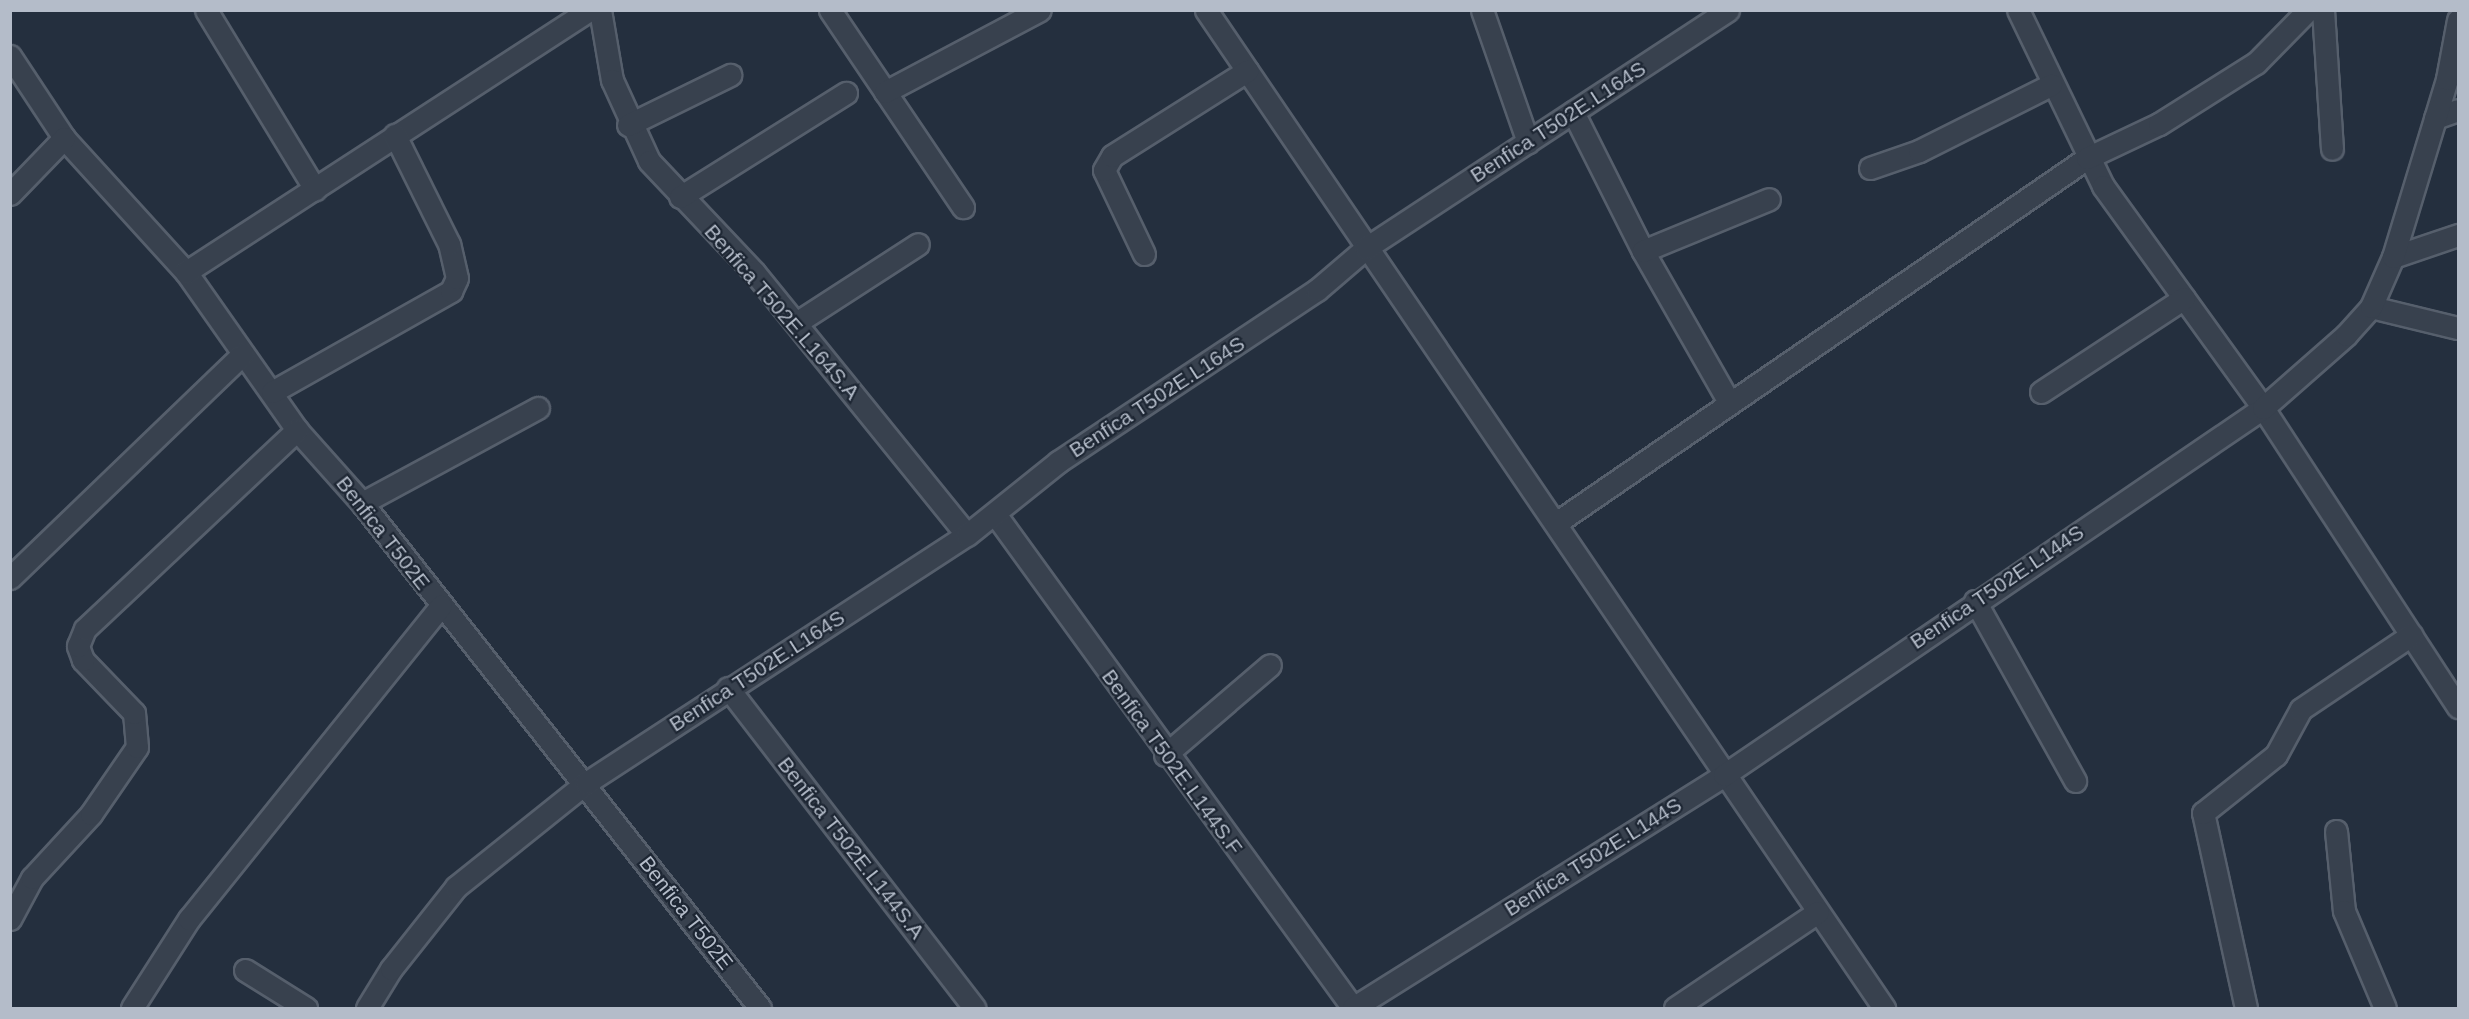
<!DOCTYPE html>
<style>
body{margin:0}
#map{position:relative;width:2469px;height:1019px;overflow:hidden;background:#242f3e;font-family:Arial,sans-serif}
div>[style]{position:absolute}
.roads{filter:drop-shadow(2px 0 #565f6c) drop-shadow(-2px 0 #565f6c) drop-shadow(0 2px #565f6c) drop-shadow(0 -2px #565f6c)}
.minor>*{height:21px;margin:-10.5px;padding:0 10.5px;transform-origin:10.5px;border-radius:10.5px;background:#38414e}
span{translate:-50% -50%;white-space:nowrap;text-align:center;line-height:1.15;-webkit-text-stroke:4.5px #1d2633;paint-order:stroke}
.street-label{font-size:21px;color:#b4bcc9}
.frame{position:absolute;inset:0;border:12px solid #b4bcc9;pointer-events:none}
</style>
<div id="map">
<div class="roads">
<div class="minor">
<div style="left:206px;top:10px;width:210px;rotate:58.7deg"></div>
<div style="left:600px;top:10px;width:71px;rotate:80.3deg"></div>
<div style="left:612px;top:80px;width:89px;rotate:65.4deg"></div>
<div style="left:649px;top:161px;width:153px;rotate:46.6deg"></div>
<div style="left:754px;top:272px;width:338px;rotate:51deg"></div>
<div style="left:830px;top:10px;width:238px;rotate:56deg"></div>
<div style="left:1206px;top:10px;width:1207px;rotate:55.81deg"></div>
<div style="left:1482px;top:10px;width:140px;rotate:70.8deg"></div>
<div style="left:2018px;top:10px;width:195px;rotate:64.2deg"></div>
<div style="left:2103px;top:186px;width:274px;rotate:54.2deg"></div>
<div style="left:2263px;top:408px;width:357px;rotate:56.9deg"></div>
<div style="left:2323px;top:10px;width:139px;rotate:86.3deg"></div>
<div style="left:10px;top:56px;width:98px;rotate:56.6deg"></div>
<div style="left:64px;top:138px;width:181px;rotate:47.7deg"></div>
<div style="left:186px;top:272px;width:193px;rotate:54.9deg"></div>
<div style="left:297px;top:430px;width:98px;rotate:48.3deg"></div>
<div style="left:362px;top:503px;width:643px;rotate:51.76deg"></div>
<div style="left:885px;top:92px;width:175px;rotate:-27.9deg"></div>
<div style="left:1573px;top:112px;width:156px;rotate:63.3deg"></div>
<div style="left:2435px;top:118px;width:24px;rotate:-19deg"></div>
<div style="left:628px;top:125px;width:114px;rotate:-26.1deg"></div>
<div style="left:1870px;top:168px;width:52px;rotate:-19.1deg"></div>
<div style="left:1919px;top:151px;width:148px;rotate:-26.6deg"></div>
<div style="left:10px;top:194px;width:78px;rotate:-46deg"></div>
<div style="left:680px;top:197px;width:196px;rotate:-32.1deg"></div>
<div style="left:1144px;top:254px;width:93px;rotate:-115.5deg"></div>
<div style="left:1104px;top:170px;width:16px;rotate:-60deg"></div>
<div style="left:1112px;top:156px;width:160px;rotate:-32.2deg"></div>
<div style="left:2393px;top:257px;width:69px;rotate:-18.7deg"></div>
<div style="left:186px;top:272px;width:481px;rotate:-33deg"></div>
<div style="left:2371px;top:307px;width:89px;rotate:13.6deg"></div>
<div style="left:796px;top:323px;width:145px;rotate:-32.9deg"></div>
<div style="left:272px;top:392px;width:206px;rotate:-29.4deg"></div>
<div style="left:451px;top:291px;width:14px;rotate:-65deg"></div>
<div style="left:457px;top:278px;width:35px;rotate:-103deg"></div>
<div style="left:449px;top:244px;width:122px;rotate:-116.4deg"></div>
<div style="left:2041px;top:392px;width:171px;rotate:-33.3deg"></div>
<div style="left:1729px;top:402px;width:174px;rotate:-119.7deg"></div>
<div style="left:1643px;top:251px;width:136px;rotate:-22.4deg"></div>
<div style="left:362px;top:503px;width:200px;rotate:-28.4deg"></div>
<div style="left:995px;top:514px;width:610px;rotate:54.07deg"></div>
<div style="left:1353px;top:1008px;width:438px;rotate:-32.1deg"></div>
<div style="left:1724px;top:775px;width:652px;rotate:-34.25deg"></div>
<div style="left:2263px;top:408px;width:111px;rotate:-41.3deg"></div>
<div style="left:2346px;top:335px;width:38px;rotate:-48deg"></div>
<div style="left:2371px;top:307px;width:55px;rotate:-66.3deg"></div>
<div style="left:2393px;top:257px;width:186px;rotate:-73.1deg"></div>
<div style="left:2447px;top:79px;width:60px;rotate:-79.4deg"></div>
<div style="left:1556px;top:523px;width:644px;rotate:-34.5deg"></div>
<div style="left:2087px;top:158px;width:80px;rotate:-25.3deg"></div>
<div style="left:2159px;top:124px;width:115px;rotate:-32.2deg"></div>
<div style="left:2256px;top:63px;width:74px;rotate:-45.5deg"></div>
<div style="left:10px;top:578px;width:323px;rotate:-43.9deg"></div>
<div style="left:1975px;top:601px;width:206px;rotate:60.9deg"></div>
<div style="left:728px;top:688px;width:404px;rotate:52.4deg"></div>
<div style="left:1165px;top:755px;width:138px;rotate:-40.6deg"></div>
<div style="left:2336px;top:831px;width:80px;rotate:84.3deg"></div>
<div style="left:2344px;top:911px;width:105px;rotate:67.1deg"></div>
<div style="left:10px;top:919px;width:47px;rotate:-61.8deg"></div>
<div style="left:32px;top:878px;width:87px;rotate:-47.3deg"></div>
<div style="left:91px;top:814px;width:81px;rotate:-55.5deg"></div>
<div style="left:137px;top:747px;width:34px;rotate:-95deg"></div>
<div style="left:134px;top:713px;width:74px;rotate:-133.9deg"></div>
<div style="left:83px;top:660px;width:15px;rotate:-110deg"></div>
<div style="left:78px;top:646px;width:18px;rotate:-68deg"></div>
<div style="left:85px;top:629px;width:291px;rotate:-43.2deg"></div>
<div style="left:245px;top:970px;width:72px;rotate:31.9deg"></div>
<div style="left:132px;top:1008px;width:106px;rotate:-57.4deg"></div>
<div style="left:189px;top:919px;width:402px;rotate:-51.2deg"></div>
<div style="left:367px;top:1008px;width:46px;rotate:-58.4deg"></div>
<div style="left:391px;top:969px;width:105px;rotate:-51.6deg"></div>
<div style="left:456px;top:887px;width:166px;rotate:-38.7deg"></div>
<div style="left:586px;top:783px;width:455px;rotate:-33.1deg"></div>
<div style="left:967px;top:535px;width:117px;rotate:-38.7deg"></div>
<div style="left:1058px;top:462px;width:311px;rotate:-33.6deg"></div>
<div style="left:1317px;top:290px;width:65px;rotate:-40.6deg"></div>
<div style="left:1366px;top:248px;width:433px;rotate:-33.3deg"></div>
<div style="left:1675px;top:1008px;width:172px;rotate:-33.9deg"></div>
<div style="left:2246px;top:1008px;width:200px;rotate:-102.4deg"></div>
<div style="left:2203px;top:813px;width:93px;rotate:-38.5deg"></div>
<div style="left:2276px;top:755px;width:52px;rotate:-61.5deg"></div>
<div style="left:2301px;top:709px;width:133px;rotate:-33.9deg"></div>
</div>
</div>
<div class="street-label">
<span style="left:1558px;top:122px;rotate:-33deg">Benfica T502E.L164S</span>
<span style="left:782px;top:312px;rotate:49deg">Benfica T502E.L164S.A</span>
<span style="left:1157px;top:397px;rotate:-33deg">Benfica T502E.L164S</span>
<span style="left:383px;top:533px;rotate:52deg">Benfica T502E</span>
<span style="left:1997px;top:587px;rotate:-34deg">Benfica T502E.L144S</span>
<span style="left:757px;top:671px;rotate:-33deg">Benfica T502E.L164S</span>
<span style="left:1172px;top:762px;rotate:54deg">Benfica T502E.L144S.F</span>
<span style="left:851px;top:848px;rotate:52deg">Benfica T502E.L144S.A</span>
<span style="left:1593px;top:857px;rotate:-32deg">Benfica T502E.L144S</span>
<span style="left:686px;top:913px;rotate:52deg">Benfica T502E</span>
</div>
<div class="frame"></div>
</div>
